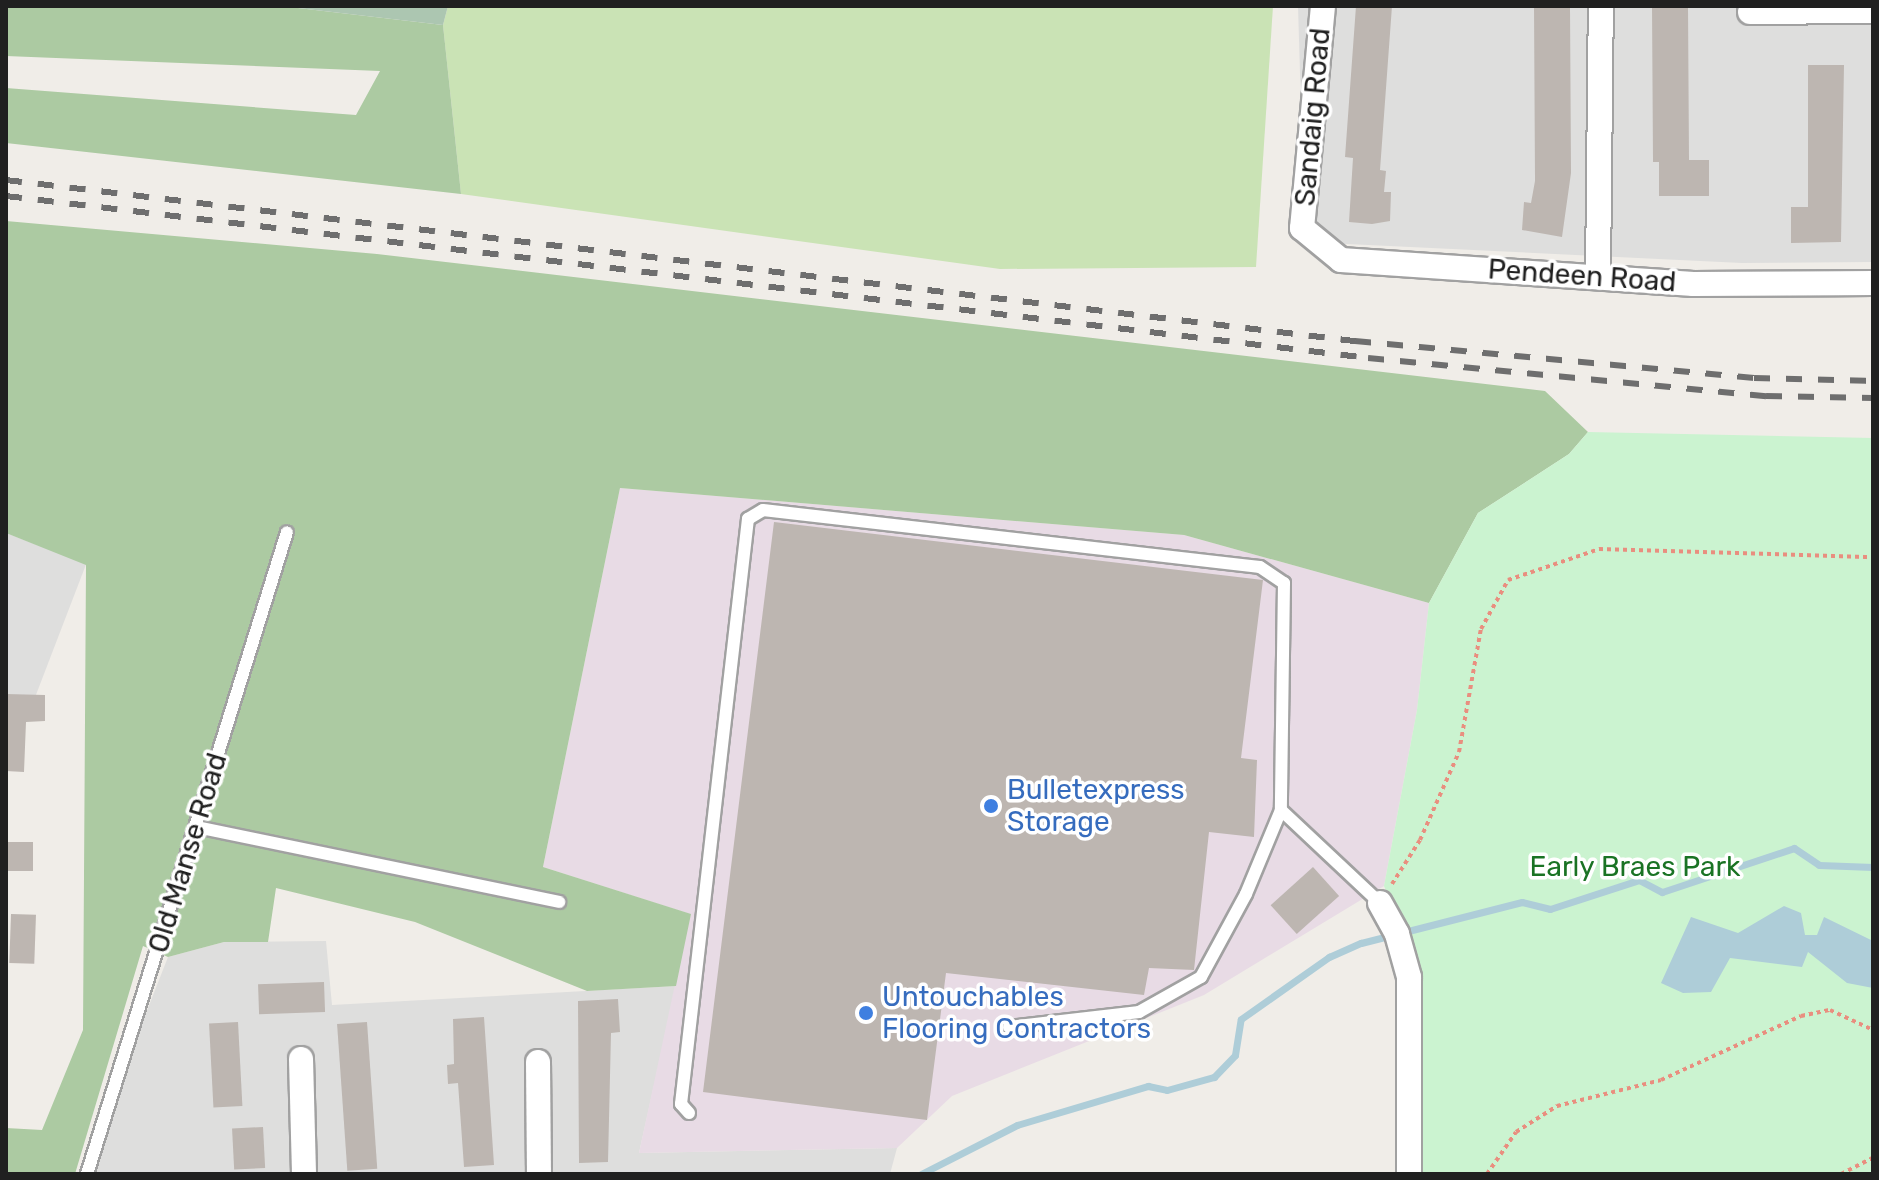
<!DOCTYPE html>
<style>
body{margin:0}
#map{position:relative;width:1879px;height:1180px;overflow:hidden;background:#f0ede8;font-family:Rubik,sans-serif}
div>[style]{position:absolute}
.residential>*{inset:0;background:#dededd;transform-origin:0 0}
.industrial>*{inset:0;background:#e8dbe5}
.grass>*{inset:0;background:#cae3b5}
.forest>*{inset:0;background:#accaa2}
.cemetery>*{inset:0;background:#acc6b1}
.park>*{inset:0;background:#cbf3d0}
.water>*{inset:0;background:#aecdd8}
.stream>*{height:7px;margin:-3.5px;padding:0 3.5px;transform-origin:3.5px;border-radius:3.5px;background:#aecdd8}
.building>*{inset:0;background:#bdb6b1;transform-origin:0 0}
.path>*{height:4px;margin-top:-2px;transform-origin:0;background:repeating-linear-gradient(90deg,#e98e7f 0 4px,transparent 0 8px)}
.roads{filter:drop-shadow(2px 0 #a1a1a1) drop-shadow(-2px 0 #a1a1a1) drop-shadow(0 2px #a1a1a1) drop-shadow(0 -2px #a1a1a1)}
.service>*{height:12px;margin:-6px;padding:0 6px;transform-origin:6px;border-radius:6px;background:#fff}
.minor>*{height:24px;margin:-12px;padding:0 12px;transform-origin:12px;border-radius:12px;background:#fff}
.rail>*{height:6px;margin-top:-3px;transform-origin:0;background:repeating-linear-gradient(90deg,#6e6e6e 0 16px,transparent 0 32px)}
.dots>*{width:22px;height:22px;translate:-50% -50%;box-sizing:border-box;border:4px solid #fff;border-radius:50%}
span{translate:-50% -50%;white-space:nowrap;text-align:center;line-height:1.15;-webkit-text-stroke:7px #fff;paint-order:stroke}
.street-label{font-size:28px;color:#202020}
.shop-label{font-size:28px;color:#366cbe}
.left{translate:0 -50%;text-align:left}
.park-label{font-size:28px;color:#1a7324}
.frame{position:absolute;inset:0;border:8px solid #202020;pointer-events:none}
</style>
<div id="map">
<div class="residential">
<div style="clip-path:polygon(1298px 6px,1873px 6px,1873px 262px,1742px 263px,1305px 242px)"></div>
<div style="left:6px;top:533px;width:86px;height:518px;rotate:21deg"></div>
<div style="clip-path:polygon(326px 941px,332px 1005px,676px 986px,639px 1153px,897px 1148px,890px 1174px,83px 1174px,168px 957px,224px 942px)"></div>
</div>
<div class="industrial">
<div style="clip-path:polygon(620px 488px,1184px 535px,1429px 603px,1417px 710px,1384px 886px,1204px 995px,952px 1096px,897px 1148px,639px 1153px,690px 914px,543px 867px)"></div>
</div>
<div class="grass">
<div style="clip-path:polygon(448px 6px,1273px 6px,1256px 267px,1000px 269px,461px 194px,443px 25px)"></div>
</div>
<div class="forest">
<div style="clip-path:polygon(6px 6px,281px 6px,443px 25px,461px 194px,6px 143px,6px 88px,356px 115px,380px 71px,6px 56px)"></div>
<div style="clip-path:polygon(6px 221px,377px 254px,1545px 391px,1588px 432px,1569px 454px,1478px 513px,1429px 603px,1184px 535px,620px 488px,543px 867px,691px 914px,676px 986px,587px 991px,415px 922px,276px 888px,268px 942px,224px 942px,168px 957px,143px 946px,75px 1174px,6px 1174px,6px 1128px,42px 1130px,83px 1030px,86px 565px,6px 533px)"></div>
</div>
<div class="cemetery">
<div style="clip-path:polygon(281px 6px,448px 6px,443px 25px)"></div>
</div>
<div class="park">
<div style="clip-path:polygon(1588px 432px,1873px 438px,1873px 1174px,1416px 1174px,1420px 968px,1384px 886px,1417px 710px,1429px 603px,1478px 513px,1569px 454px)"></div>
</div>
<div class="water">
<div style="clip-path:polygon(1784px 906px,1801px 913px,1805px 935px,1817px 935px,1824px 917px,1871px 940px,1873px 988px,1847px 983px,1808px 952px,1802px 967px,1730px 958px,1711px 992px,1683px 993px,1661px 983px,1691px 917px,1738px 933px)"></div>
</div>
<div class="stream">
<div style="left:921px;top:1174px;width:108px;rotate:-27deg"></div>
<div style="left:1017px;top:1125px;width:137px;rotate:-16.6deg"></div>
<div style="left:1148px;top:1086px;width:19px;rotate:12deg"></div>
<div style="left:1167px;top:1090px;width:49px;rotate:-15.5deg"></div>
<div style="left:1214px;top:1077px;width:30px;rotate:-46deg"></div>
<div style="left:1235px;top:1055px;width:36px;rotate:-81deg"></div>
<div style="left:1241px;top:1019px;width:108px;rotate:-35.2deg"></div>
<div style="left:1329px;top:957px;width:35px;rotate:-24deg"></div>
<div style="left:1361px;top:943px;width:166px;rotate:-14.3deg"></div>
<div style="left:1522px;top:902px;width:29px;rotate:14deg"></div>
<div style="left:1550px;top:909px;width:94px;rotate:-18deg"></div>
<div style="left:1639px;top:880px;width:26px;rotate:28deg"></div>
<div style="left:1662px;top:892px;width:139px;rotate:-18.4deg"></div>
<div style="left:1794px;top:848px;width:30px;rotate:34deg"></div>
<div style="left:1819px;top:865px;width:54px;rotate:2.1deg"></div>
</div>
<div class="building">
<div style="clip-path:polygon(1356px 6px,1392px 6px,1380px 170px,1386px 171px,1384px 192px,1391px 192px,1390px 221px,1372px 224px,1349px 222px,1353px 158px,1345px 157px)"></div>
<div style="clip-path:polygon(1534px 6px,1570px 6px,1571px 173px,1562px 237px,1522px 230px,1524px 202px,1531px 203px,1535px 181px)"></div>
<div style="clip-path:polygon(1652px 6px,1688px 6px,1689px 160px,1709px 160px,1709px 196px,1659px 196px,1659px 162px,1653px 162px)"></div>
<div style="clip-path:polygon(1808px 65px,1844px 65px,1841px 242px,1791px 243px,1791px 207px,1808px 207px)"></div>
<div style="clip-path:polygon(774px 522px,1263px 580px,1241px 758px,1257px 760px,1254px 837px,1209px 832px,1194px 970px,1149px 968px,1144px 995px,946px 973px,927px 1120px,703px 1092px)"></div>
<div style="clip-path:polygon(6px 694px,45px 695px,45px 721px,26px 722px,24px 772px,6px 771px)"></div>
<div style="left:6px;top:842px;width:27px;height:29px"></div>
<div style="left:1313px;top:867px;width:39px;height:57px;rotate:48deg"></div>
<div style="left:11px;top:914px;width:25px;height:49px;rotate:2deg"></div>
<div style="left:324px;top:982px;width:30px;height:66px;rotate:88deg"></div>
<div style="clip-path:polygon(618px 999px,620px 1032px,611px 1033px,608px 1162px,579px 1163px,578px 1001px)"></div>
<div style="clip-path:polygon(484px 1017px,494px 1165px,464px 1167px,458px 1083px,448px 1084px,447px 1065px,454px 1064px,453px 1019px)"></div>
<div style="left:238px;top:1022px;width:84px;height:29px;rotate:87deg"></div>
<div style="left:367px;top:1022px;width:147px;height:30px;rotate:86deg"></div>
<div style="left:263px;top:1127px;width:41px;height:31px;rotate:87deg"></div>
</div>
<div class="path">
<div style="left:1392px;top:884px;width:52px;rotate:-57.5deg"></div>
<div style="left:1420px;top:840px;width:96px;rotate:-66.1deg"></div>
<div style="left:1459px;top:752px;width:125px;rotate:-79.9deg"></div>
<div style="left:1481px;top:629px;width:56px;rotate:-61.1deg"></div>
<div style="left:1508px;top:580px;width:96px;rotate:-18.8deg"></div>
<div style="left:1599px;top:549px;width:274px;rotate:1.7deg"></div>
<div style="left:1487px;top:1174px;width:51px;rotate:-55.4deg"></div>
<div style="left:1516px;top:1132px;width:49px;rotate:-32.4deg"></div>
<div style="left:1557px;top:1106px;width:107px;rotate:-14deg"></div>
<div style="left:1661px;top:1080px;width:154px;rotate:-24.6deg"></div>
<div style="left:1801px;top:1016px;width:30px;rotate:-12deg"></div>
<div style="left:1830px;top:1010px;width:47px;rotate:24.9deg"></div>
<div style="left:1841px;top:1174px;width:36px;rotate:-27deg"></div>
</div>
<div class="roads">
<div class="service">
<div style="left:197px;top:827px;width:370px;rotate:11.7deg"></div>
<div style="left:1009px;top:1027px;width:131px;rotate:-6.6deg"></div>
<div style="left:1139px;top:1012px;width:71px;rotate:-29.4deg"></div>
<div style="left:1201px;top:977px;width:94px;rotate:-61.5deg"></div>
<div style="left:1246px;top:894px;width:91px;rotate:-67.4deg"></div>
<div style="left:689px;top:1113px;width:12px;rotate:-132deg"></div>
<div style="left:681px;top:1104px;width:589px;rotate:-83.47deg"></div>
<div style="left:748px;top:519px;width:17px;rotate:-31deg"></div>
<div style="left:763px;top:510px;width:500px;rotate:6.54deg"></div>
<div style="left:1260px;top:567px;width:29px;rotate:34deg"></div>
<div style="left:1284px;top:583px;width:227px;rotate:90.8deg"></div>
<div style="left:1281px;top:810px;width:136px;rotate:43.2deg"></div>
<div style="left:87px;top:1174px;width:672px;rotate:-72.7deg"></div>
</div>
<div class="minor">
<div style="left:1323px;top:6px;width:223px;rotate:95.4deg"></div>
<div style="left:1302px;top:228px;width:50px;rotate:39.4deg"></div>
<div style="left:1341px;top:260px;width:353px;rotate:3.9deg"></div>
<div style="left:1693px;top:284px;width:180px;rotate:-0.3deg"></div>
<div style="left:1750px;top:12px;width:123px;rotate:-0.5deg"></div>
<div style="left:1598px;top:277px;width:271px;rotate:-89.4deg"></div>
<div style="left:1380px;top:903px;width:35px;rotate:61deg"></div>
<div style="left:1397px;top:934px;width:45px;rotate:74.4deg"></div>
<div style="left:1409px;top:977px;width:197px;rotate:90deg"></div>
<div style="left:301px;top:1059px;width:115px;rotate:88.5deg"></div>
<div style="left:538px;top:1062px;width:112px;rotate:89.5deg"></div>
</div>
</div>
<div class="rail">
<div style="left:6px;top:180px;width:1359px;rotate:6.81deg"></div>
<div style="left:1355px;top:341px;width:401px;rotate:5.3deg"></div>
<div style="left:1754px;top:378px;width:119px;rotate:1.4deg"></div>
<div style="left:6px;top:196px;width:1372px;rotate:6.78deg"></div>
<div style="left:1368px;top:358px;width:400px;rotate:5.5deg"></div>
<div style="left:1766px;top:396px;width:107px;rotate:1.1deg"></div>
</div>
<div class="dots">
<div style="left:991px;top:806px;background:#3f7fe0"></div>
<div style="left:866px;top:1013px;background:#3f7fe0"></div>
</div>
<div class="street-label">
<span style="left:1313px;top:117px;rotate:-85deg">Sandaig Road</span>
<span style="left:1582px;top:276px;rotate:4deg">Pendeen Road</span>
<span style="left:188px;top:853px;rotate:-73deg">Old Manse Road</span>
</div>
<div class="shop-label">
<span class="left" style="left:1007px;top:806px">Bulletexpress<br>Storage</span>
<span class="left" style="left:882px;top:1013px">Untouchables<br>Flooring Contractors</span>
</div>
<div class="park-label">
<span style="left:1635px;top:867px">Early Braes Park</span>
</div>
<div class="frame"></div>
</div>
